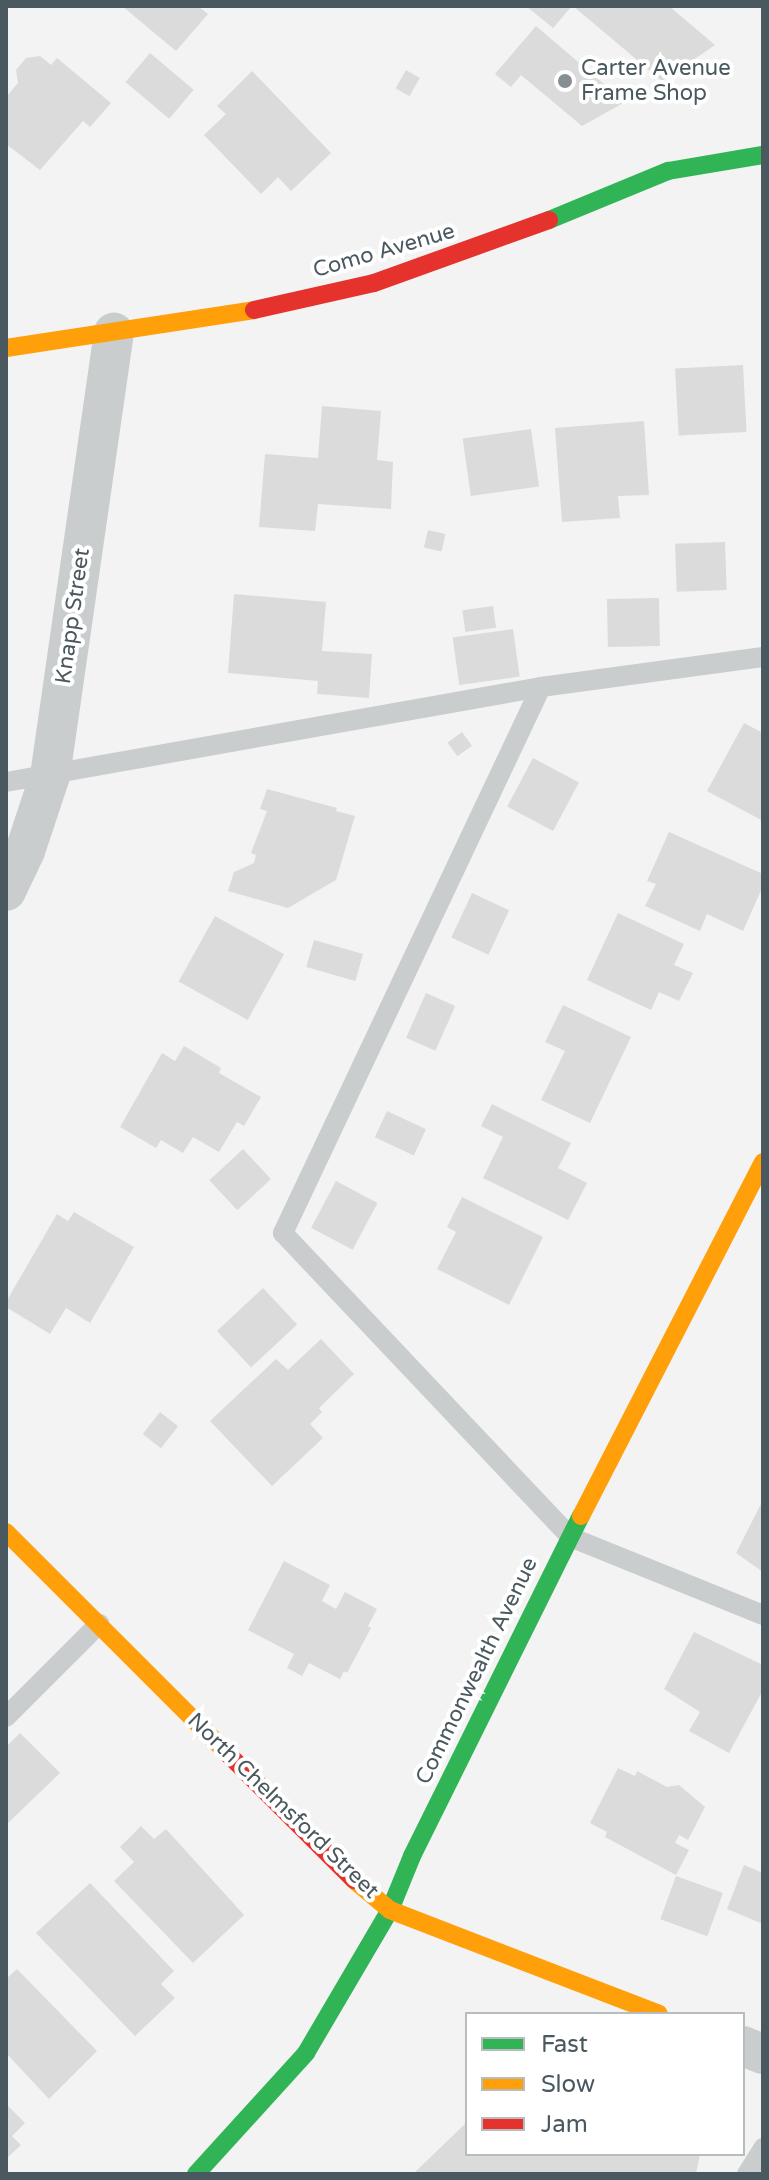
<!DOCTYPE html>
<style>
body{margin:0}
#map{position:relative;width:769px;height:2180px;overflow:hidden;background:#f3f3f3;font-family:"Varela Round",sans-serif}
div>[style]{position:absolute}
.building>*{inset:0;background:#dbdbdc;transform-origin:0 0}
.lane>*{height:20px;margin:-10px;padding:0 10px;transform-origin:10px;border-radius:10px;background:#cacdce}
.street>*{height:40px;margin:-20px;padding:0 20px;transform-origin:20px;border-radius:20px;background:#cacdce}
.fast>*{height:18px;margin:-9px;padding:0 9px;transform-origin:9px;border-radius:9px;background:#30b455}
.slow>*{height:18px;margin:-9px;padding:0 9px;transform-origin:9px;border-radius:9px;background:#ff9f0a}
.jam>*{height:18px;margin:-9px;padding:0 9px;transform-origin:9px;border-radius:9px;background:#e5322d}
.dots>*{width:22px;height:22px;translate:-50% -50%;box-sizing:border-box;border:4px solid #fff;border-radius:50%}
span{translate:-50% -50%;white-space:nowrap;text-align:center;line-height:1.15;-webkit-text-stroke:8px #fff;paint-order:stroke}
.poi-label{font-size:22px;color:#4a585f}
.left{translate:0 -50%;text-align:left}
.street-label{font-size:22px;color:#4a585f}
.frame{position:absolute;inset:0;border:8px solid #4a585f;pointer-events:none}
.legend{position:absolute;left:465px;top:2012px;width:280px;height:144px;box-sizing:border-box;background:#fff;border:2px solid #b7bcbf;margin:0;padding:10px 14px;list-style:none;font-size:24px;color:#4a585f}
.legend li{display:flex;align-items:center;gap:16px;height:40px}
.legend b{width:40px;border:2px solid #b7bcbf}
</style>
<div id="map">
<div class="building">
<div style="clip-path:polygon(122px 6px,198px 6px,208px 14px,176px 51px)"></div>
<div style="clip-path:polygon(526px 6px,572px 6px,553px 28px)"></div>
<div style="clip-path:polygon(573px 6px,669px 6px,715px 45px,662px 81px)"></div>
<div style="clip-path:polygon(536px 26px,625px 102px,582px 126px,521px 75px,511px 87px,495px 74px)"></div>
<div style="left:150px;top:53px;width:57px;height:38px;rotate:40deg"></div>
<div style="clip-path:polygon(40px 56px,51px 65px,57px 58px,111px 103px,90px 127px,83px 121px,40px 170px,6px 144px,6px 97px,18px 83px,16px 70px,26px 58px)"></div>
<div style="left:406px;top:70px;width:16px;height:21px;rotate:30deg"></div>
<div style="clip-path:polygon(252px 71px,331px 153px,291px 191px,278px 177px,261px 194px,204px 135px,226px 114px,217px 106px)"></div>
<div style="left:743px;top:365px;width:67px;height:68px;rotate:87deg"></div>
<div style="clip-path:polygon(322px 406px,381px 411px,377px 460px,393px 462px,391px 509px,318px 504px,315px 531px,259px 527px,265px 454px,318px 458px)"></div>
<div style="clip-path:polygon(644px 421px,649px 495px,618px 496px,620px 518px,562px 522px,555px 428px)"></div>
<div style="left:531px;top:429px;width:58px;height:69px;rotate:82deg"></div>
<div style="left:428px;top:530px;width:18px;height:18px;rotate:13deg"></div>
<div style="left:725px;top:542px;width:48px;height:50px;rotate:88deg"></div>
<div style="clip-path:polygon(234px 594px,326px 602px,322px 651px,372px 654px,369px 698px,317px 694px,318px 681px,228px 673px)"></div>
<div style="left:659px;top:598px;width:48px;height:52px;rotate:89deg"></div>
<div style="left:493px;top:606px;width:22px;height:31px;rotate:82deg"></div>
<div style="left:513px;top:629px;width:48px;height:61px;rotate:82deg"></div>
<div style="clip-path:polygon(744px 723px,763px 733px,763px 821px,707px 791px)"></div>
<div style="left:462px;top:732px;width:17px;height:18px;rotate:54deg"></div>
<div style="left:533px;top:758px;width:52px;height:55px;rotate:28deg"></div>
<div style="clip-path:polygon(267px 789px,337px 808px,336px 811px,355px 816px,336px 880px,288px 908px,228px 891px,234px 872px,254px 863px,256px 855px,251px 853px,267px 811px,260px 809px)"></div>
<div style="clip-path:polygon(669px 832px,763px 874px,763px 886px,743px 931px,707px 914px,700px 931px,645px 906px,656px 884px,647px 881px)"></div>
<div style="left:472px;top:893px;width:41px;height:49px;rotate:25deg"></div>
<div style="clip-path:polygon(618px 913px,684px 944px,674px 965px,693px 973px,679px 1001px,659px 992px,651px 1010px,587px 980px)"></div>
<div style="left:215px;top:916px;width:79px;height:75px;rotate:29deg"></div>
<div style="left:314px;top:940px;width:51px;height:28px;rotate:16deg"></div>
<div style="left:426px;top:993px;width:32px;height:49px;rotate:24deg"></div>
<div style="clip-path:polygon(563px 1005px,631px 1037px,590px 1123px,541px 1100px,565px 1051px,545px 1042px)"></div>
<div style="clip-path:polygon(184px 1046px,221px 1068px,219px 1073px,261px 1097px,244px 1126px,237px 1122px,219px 1152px,193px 1137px,183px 1153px,161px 1140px,156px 1148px,120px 1127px,162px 1053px,175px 1061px)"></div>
<div style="clip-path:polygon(492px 1104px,571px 1143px,558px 1168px,587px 1183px,568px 1220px,483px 1178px,503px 1137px,481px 1126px)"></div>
<div style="left:387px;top:1111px;width:43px;height:29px;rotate:25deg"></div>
<div style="left:243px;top:1149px;width:41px;height:46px;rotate:47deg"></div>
<div style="left:336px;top:1181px;width:47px;height:53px;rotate:28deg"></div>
<div style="clip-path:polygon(462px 1197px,543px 1237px,509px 1305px,437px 1269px,456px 1232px,447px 1227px)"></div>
<div style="clip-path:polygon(74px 1212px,134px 1247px,90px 1323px,66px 1308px,50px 1334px,6px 1307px,6px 1302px,57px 1214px,68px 1221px)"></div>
<div style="left:263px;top:1288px;width:50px;height:63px;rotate:47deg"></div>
<div style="clip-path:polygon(321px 1339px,354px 1374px,319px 1408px,322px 1412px,310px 1424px,323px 1438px,272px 1486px,210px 1421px,276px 1359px,288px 1370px)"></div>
<div style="left:160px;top:1412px;width:23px;height:28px;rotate:38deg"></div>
<div style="clip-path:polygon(763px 1500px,763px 1572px,736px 1553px)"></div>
<div style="clip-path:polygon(284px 1561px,330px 1585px,322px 1601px,336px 1609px,345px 1592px,377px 1609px,368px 1626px,371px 1628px,347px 1673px,344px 1671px,340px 1679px,309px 1663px,302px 1676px,287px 1668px,294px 1654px,248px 1630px)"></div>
<div style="clip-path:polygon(694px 1632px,763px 1665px,763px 1690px,729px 1753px,689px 1731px,700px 1712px,664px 1689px)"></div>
<div style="clip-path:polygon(20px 1733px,60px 1773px,6px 1825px,6px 1747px)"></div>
<div style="clip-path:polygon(618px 1768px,635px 1776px,637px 1771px,667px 1787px,679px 1785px,705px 1807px,688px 1840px,679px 1835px,675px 1843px,689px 1850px,676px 1875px,605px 1837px,607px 1832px,590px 1823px)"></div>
<div style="clip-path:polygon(141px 1826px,154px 1839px,166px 1829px,244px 1915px,193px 1963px,114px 1881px,134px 1862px,120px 1847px)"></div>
<div style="clip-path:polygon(744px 1865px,763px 1873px,763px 1924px,727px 1909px)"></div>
<div style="left:676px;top:1876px;width:50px;height:46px;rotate:20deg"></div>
<div style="clip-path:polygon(90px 1883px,174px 1971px,161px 1984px,175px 1998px,135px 2036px,36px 1933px)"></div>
<div style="clip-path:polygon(17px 1969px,97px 2051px,49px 2099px,6px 2053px,6px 1979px)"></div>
<div style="clip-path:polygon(6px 2104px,25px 2123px,12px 2136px,21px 2145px,6px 2159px)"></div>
<div style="clip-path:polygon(467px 2122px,467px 2154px,700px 2154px,696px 2174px,413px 2174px)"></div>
</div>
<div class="lane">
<div style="left:541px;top:687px;width:604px;rotate:115.29deg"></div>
<div style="left:283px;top:1233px;width:418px;rotate:46.6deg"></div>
<div style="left:570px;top:1537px;width:208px;rotate:22deg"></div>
<div style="left:6px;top:782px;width:543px;rotate:-10.07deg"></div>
<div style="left:541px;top:687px;width:224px;rotate:-7.7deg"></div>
<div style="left:6px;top:1717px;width:132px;rotate:-45deg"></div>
<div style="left:747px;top:2174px;width:31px;rotate:-58deg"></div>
</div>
<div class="street">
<div style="left:6px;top:891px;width:44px;rotate:-64.6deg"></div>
<div style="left:25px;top:851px;width:79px;rotate:-71.6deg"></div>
<div style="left:50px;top:776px;width:448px;rotate:-81.8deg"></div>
<div style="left:743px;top:2046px;width:22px;rotate:22deg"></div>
</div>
<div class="fast">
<div style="left:549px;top:220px;width:129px;rotate:-22.4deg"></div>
<div style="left:668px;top:171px;width:96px;rotate:-9.6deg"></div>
<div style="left:196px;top:2174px;width:164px;rotate:-47.7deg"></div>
<div style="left:306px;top:2053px;width:166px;rotate:-59.6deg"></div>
<div style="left:390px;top:1910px;width:58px;rotate:-67.8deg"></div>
<div style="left:412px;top:1856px;width:380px;rotate:-63.6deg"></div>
</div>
<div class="slow">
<div style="left:6px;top:348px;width:251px;rotate:-8.7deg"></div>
<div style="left:581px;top:1516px;width:398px;rotate:-62.8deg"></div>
<div style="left:6px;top:1532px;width:305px;rotate:45deg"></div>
<div style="left:354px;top:1880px;width:47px;rotate:39.8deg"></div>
<div style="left:390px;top:1910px;width:288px;rotate:21.1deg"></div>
</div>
<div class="jam">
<div style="left:254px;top:310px;width:123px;rotate:-12.7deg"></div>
<div style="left:374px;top:283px;width:186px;rotate:-19.8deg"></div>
<div style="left:222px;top:1748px;width:187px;rotate:45deg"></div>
</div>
<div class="dots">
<div style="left:565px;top:81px;background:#858e93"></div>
</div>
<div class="poi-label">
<span class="left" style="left:581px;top:81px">Carter Avenue<br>Frame Shop</span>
</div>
<div class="street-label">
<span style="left:384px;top:251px;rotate:-16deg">Como Avenue</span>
<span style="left:73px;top:616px;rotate:-82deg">Knapp Street</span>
<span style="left:477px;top:1671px;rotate:-64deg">Commonwealth Avenue</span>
<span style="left:283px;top:1806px;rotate:44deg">North Chelmsford Street</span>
</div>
<div class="frame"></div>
<ul class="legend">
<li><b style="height:10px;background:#30b455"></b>Fast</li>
<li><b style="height:10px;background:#ff9f0a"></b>Slow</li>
<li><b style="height:10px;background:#e5322d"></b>Jam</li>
</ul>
</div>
